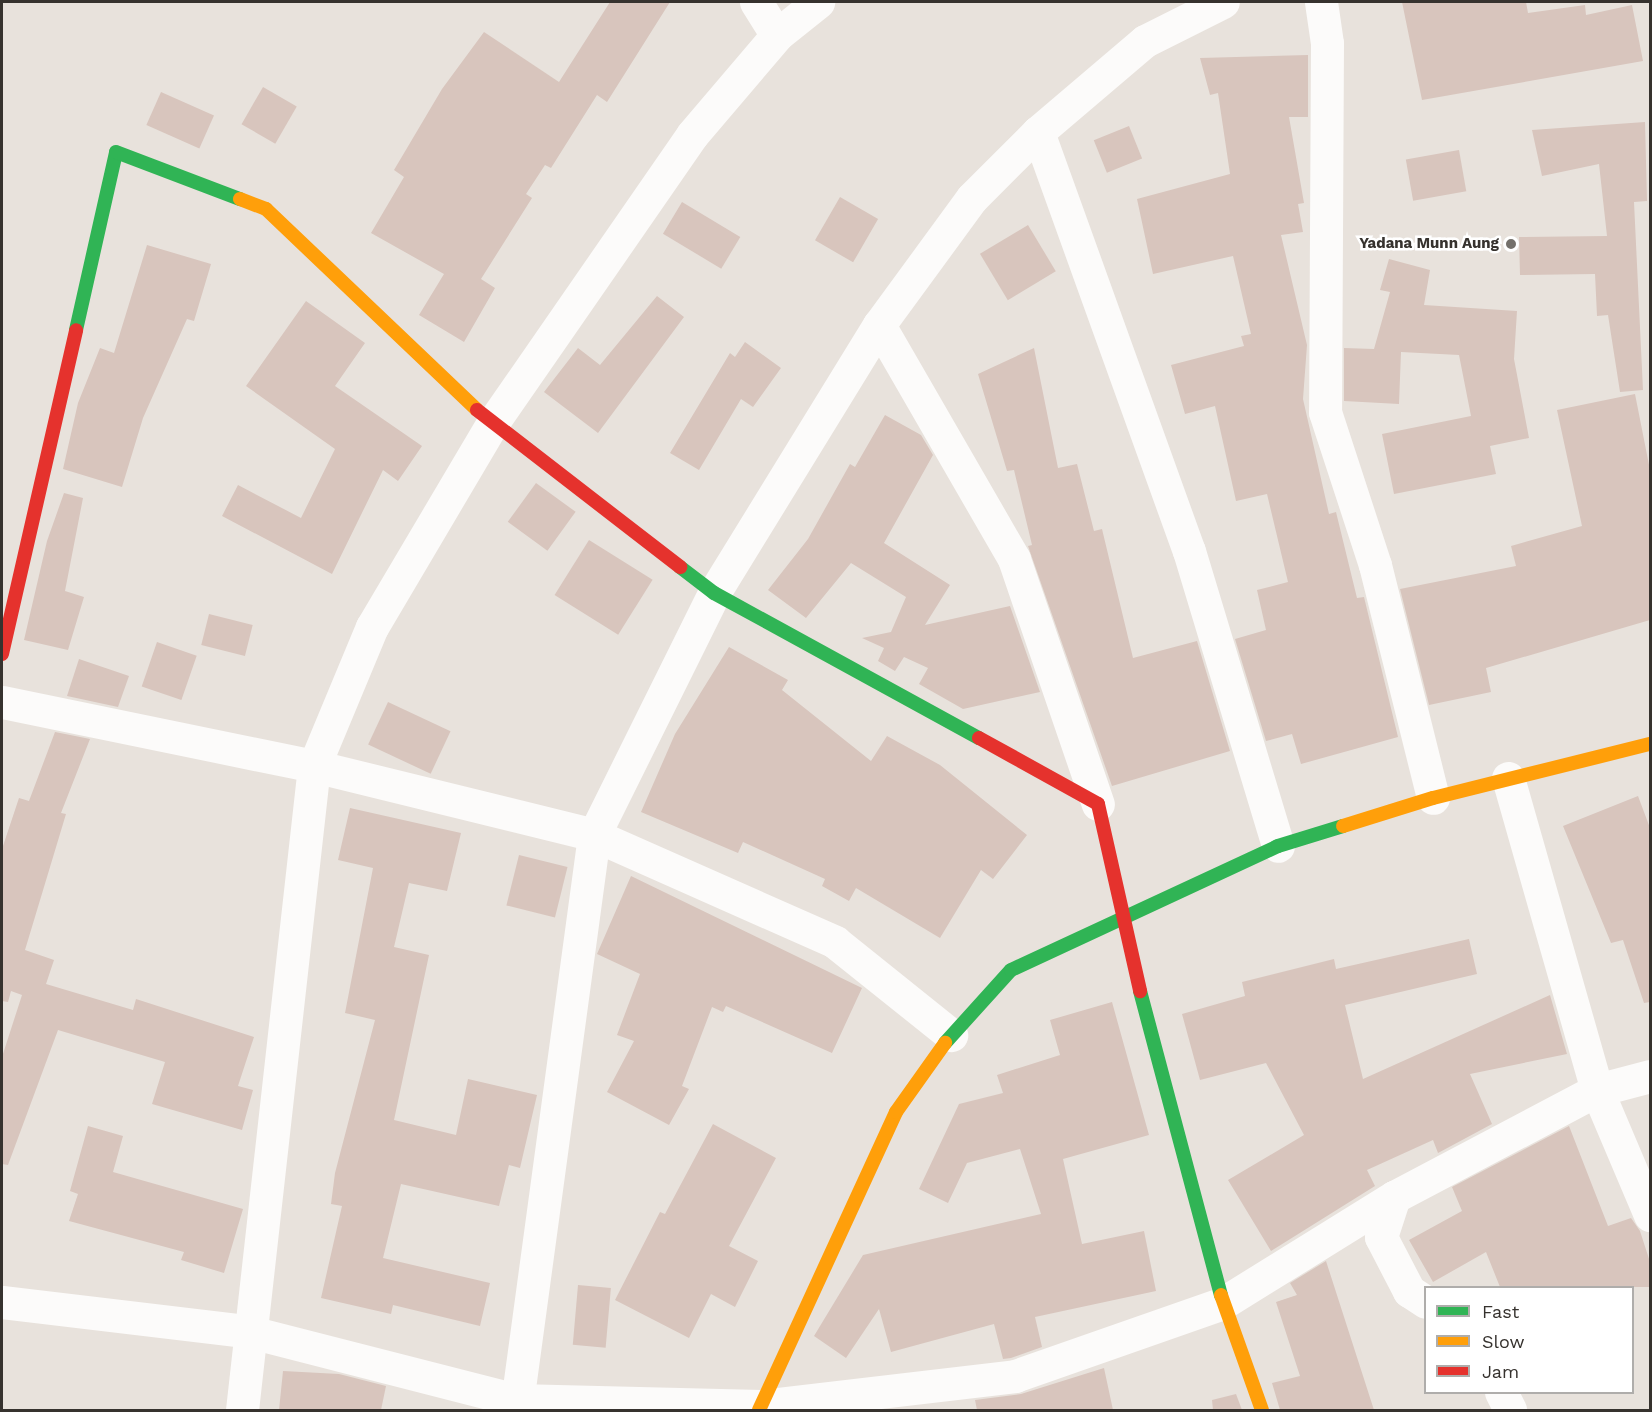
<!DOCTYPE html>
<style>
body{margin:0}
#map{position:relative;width:1652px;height:1412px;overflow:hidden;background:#e8e2dc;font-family:"Work Sans",sans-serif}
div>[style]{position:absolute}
.building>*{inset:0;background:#d8c5bd;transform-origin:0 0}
.street>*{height:33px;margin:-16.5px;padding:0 16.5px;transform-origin:16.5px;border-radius:16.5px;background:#fcfbfa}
.fast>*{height:14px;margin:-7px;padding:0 7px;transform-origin:7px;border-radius:7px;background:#30b455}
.slow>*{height:14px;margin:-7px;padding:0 7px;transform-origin:7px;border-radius:7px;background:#ff9f0a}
.jam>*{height:14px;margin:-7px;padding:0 7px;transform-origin:7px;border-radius:7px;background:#e5322d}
.dots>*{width:16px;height:16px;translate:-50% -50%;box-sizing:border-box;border:3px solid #fff;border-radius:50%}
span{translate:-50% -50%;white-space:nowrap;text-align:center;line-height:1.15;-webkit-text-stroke:5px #fff;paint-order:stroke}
.poi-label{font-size:15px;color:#36322e;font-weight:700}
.right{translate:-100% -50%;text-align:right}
.frame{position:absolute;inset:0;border:3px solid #36322e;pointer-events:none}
.legend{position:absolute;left:1424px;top:1286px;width:210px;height:108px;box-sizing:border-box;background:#fff;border:2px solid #afadab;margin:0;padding:8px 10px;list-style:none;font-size:18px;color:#36322e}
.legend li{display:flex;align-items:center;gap:12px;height:30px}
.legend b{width:30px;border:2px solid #afadab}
</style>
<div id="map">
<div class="building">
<div style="clip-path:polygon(610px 2px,670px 2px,607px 102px,597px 95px,551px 168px,545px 165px,526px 194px,532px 198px,481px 279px,495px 288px,464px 342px,419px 315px,444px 274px,371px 233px,404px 177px,394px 170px,442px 89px,484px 32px,559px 82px)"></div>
<div style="clip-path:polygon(1402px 2px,1526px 2px,1528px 13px,1585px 5px,1586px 15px,1632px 5px,1643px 61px,1422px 100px)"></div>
<div style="clip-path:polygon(1308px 55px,1308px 117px,1289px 117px,1304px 203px,1298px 204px,1303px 232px,1281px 235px,1307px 345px,1303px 399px,1329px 514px,1336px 512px,1357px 598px,1364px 597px,1398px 737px,1301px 764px,1292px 734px,1266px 741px,1235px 639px,1266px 630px,1257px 590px,1288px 582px,1267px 494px,1236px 501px,1215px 406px,1185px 414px,1171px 365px,1244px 346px,1241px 336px,1251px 334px,1233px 256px,1153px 274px,1137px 199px,1230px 174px,1218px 93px,1210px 95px,1200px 58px)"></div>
<div style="left:263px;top:87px;width:39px;height:43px;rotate:30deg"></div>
<div style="left:161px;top:92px;width:58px;height:36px;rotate:24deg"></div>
<div style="clip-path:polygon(1645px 122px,1647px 201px,1634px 202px,1643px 390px,1620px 392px,1608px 315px,1597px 316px,1595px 274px,1520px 275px,1519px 237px,1607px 236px,1599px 164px,1542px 176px,1532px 130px)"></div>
<div style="left:1129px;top:126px;width:35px;height:38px;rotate:68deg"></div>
<div style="left:1459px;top:150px;width:42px;height:54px;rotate:80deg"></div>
<div style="left:840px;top:197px;width:44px;height:50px;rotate:30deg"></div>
<div style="left:682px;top:202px;width:68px;height:37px;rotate:31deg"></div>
<div style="left:1028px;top:225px;width:54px;height:56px;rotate:59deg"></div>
<div style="clip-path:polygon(147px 245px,211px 264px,194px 321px,187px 319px,143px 418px,122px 487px,63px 469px,78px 403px,100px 348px,114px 353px)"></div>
<div style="clip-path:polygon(1389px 259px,1430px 270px,1424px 305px,1517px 311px,1514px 359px,1529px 438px,1490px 446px,1496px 474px,1394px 494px,1382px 434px,1471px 416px,1459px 355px,1401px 352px,1399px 404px,1344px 401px,1344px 348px,1374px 349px,1390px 292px,1380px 290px)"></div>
<div style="clip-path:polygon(657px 296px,684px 317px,598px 433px,544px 392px,578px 348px,600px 365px)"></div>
<div style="clip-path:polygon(306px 301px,365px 343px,335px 386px,422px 446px,398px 481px,383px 470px,332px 574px,222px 516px,238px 485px,301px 518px,335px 449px,246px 386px)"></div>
<div style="clip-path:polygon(745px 342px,781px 368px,753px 407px,741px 399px,699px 470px,670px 453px,730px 353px,735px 357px)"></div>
<div style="clip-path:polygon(1034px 348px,1058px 468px,1077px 464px,1094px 531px,1102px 529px,1133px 658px,1197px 641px,1230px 751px,1112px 786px,1028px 546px,1032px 545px,1014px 470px,1007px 471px,978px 374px)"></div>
<div style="clip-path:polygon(1635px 394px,1650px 470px,1650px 620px,1486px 668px,1491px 692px,1429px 705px,1400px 589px,1516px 566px,1511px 546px,1582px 526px,1557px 410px)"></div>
<div style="clip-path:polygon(885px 415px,921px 435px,933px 455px,884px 543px,950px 585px,925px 625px,1010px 606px,1040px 692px,963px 709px,919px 684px,928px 668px,904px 657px,895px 671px,878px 661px,884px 648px,862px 638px,891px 632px,906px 597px,851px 563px,806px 618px,768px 590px,808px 539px,850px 464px,855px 467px)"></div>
<div style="left:536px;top:483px;width:49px;height:48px;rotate:36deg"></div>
<div style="clip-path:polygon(64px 493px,83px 498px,65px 591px,84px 597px,68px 650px,24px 640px,47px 541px)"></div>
<div style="left:589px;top:540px;width:75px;height:65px;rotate:32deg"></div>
<div style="left:209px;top:614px;width:45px;height:32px;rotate:14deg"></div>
<div style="left:157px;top:642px;width:42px;height:47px;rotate:19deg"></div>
<div style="clip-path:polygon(729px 647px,788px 680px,782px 690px,871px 761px,887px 736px,940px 765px,1027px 835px,993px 879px,981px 870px,940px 938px,856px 888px,849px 901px,822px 886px,825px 879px,743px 842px,738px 853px,641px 812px,675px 734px)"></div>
<div style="clip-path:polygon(79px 659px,129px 676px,118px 707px,67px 696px)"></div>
<div style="left:388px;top:702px;width:69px;height:47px;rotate:25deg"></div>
<div style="clip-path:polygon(55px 732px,90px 739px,61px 813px,66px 814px,25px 950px,54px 960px,46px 984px,133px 1010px,136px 999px,254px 1037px,238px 1086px,253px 1090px,242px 1130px,152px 1104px,165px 1062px,58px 1030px,8px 1165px,2px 1164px,2px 1057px,22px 995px,11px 991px,8px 1002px,2px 1001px,2px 849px,19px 798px,29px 801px)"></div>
<div style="clip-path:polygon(1638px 796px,1650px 828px,1650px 1002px,1644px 1003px,1623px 940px,1611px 943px,1563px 826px)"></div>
<div style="clip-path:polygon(350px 808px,461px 833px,447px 891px,409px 883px,394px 947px,429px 955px,394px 1120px,456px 1135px,468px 1079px,537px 1095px,520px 1168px,509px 1165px,499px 1206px,401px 1184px,383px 1258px,490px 1283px,480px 1326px,393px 1305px,391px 1314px,321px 1298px,342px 1206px,331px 1204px,335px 1173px,375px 1020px,345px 1013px,373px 868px,338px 860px)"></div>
<div style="left:519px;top:855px;width:50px;height:52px;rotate:14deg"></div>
<div style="clip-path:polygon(631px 876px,862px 988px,832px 1053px,726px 1006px,723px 1012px,712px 1007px,682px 1086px,689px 1089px,669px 1125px,607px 1092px,634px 1041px,617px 1035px,640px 974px,597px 954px)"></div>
<div style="clip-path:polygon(1469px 939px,1477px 974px,1345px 1005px,1363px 1079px,1550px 995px,1567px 1054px,1470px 1074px,1492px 1124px,1438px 1153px,1433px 1140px,1367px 1170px,1375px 1186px,1271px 1251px,1228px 1180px,1304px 1135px,1266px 1063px,1200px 1080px,1182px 1014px,1245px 996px,1242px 982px,1334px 959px,1336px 969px)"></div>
<div style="clip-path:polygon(1112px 1002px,1149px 1135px,1063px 1159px,1082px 1244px,1144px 1231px,1156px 1291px,1035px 1317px,1042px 1347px,1011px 1358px,1003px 1359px,994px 1324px,891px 1352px,879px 1309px,846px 1358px,814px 1336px,863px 1255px,1041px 1214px,1020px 1149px,967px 1163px,948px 1203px,919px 1189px,959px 1104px,1003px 1093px,997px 1075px,1060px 1055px,1050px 1020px)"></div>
<div style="clip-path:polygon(713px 1124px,776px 1158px,729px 1246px,758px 1261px,735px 1307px,711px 1294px,689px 1338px,615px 1300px,660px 1212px,665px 1214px)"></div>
<div style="clip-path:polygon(88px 1126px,123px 1136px,113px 1172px,243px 1209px,224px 1273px,181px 1260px,184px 1252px,69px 1221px,78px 1194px,70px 1191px)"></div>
<div style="clip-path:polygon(1569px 1126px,1608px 1226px,1631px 1218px,1640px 1231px,1650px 1262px,1650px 1287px,1500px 1287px,1486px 1252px,1433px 1282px,1409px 1240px,1462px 1211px,1452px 1187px)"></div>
<div style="clip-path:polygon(1326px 1261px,1374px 1410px,1280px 1410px,1272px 1383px,1300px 1376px,1276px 1302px,1297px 1295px,1290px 1283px)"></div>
<div style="left:578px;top:1285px;width:33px;height:60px;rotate:5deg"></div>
<div style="clip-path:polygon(1104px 1368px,1113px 1410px,977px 1410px,975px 1400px,1021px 1394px)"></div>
<div style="clip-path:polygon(283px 1371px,339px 1374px,386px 1386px,381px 1410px,279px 1410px)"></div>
<div style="clip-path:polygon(1236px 1394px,1242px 1410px,1213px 1410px,1212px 1400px)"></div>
</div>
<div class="street">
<div style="left:756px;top:2px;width:39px;rotate:58deg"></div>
<div style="left:1321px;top:2px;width:41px;rotate:81.7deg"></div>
<div style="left:1327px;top:43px;width:369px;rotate:90.3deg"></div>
<div style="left:1325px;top:412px;width:161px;rotate:71.9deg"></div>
<div style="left:1375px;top:565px;width:240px;rotate:76deg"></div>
<div style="left:1038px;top:132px;width:445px;rotate:70.2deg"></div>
<div style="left:1189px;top:551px;width:308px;rotate:73.2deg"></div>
<div style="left:879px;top:325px;width:270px;rotate:60deg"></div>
<div style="left:1014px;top:559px;width:259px;rotate:71.1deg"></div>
<div style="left:2px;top:702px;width:318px;rotate:11.6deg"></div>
<div style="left:314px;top:766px;width:288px;rotate:13.8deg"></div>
<div style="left:594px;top:835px;width:264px;rotate:23.9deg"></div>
<div style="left:835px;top:942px;width:149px;rotate:38.7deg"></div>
<div style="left:1508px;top:778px;width:324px;rotate:74.1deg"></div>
<div style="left:1597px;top:1090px;width:136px;rotate:67deg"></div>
<div style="left:1394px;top:1197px;width:42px;rotate:108deg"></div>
<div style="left:1381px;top:1237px;width:61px;rotate:62.6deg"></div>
<div style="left:1409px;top:1291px;width:20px;rotate:33deg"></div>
<div style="left:2px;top:1302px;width:247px;rotate:6.8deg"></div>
<div style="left:247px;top:1331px;width:278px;rotate:14.4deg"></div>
<div style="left:516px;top:1400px;width:245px;rotate:1.4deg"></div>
<div style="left:761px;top:1406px;width:256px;rotate:-6.7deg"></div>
<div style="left:1015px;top:1376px;width:220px;rotate:-19.3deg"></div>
<div style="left:1223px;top:1303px;width:201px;rotate:-31.8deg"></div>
<div style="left:1394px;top:1197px;width:229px;rotate:-27.8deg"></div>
<div style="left:1597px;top:1090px;width:55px;rotate:-14.8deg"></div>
<div style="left:1501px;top:1392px;width:20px;rotate:63deg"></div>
<div style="left:242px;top:1410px;width:648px;rotate:-83.62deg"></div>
<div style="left:314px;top:766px;width:151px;rotate:-67.4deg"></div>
<div style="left:372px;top:627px;width:236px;rotate:-59.4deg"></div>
<div style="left:492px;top:424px;width:351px;rotate:-55.3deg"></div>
<div style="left:692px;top:135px;width:131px;rotate:-49.6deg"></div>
<div style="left:777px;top:35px;width:53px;rotate:-38.8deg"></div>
<div style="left:516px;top:1410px;width:580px;rotate:-82.27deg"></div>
<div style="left:594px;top:835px;width:270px;rotate:-63.6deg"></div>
<div style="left:714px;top:593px;width:315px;rotate:-58.4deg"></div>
<div style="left:879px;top:325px;width:157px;rotate:-53.8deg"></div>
<div style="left:972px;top:198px;width:93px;rotate:-45deg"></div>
<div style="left:1038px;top:132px;width:140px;rotate:-40.4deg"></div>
<div style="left:1145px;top:41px;width:87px;rotate:-26.6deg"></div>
</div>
<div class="fast">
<div style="left:76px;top:330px;width:182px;rotate:-77.3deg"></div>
<div style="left:116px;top:152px;width:133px;rotate:20.8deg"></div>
<div style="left:680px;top:567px;width:43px;rotate:37.4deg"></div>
<div style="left:714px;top:593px;width:302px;rotate:28.7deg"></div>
<div style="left:1140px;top:991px;width:315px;rotate:75.1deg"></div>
<div style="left:945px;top:1043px;width:98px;rotate:-47.9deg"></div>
<div style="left:1011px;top:970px;width:294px;rotate:-24.9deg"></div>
<div style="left:1278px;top:846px;width:68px;rotate:-17.1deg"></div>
</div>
<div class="slow">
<div style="left:240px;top:199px;width:28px;rotate:21deg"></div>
<div style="left:266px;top:209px;width:291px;rotate:43.6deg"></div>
<div style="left:1343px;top:826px;width:94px;rotate:-17.3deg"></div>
<div style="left:1433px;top:798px;width:224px;rotate:-14deg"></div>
<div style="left:1221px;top:1295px;width:122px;rotate:70.4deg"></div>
<div style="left:759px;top:1410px;width:328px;rotate:-65.3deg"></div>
<div style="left:896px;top:1112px;width:85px;rotate:-54.6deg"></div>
</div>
<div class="jam">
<div style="left:477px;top:410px;width:257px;rotate:37.7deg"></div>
<div style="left:2px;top:654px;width:332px;rotate:-77.1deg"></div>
<div style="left:979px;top:738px;width:136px;rotate:29deg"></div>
<div style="left:1098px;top:804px;width:192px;rotate:77.3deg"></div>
</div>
<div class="dots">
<div style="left:1511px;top:244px;background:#74706b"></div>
</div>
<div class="poi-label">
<span class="right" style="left:1499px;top:244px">Yadana Munn Aung</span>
</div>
<div class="frame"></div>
<ul class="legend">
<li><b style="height:8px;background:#30b455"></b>Fast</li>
<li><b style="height:8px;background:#ff9f0a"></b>Slow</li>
<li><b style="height:8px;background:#e5322d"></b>Jam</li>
</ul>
</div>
